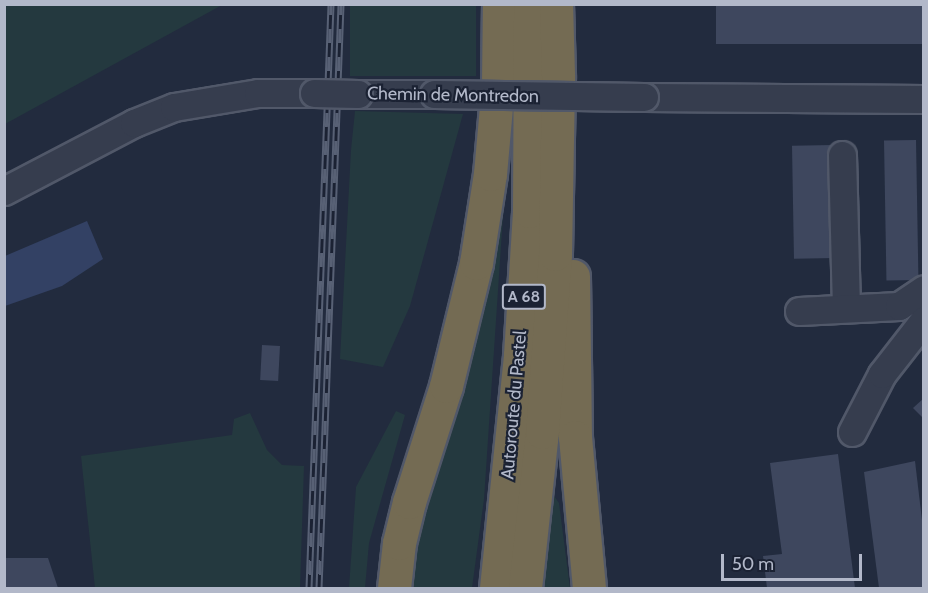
<!DOCTYPE html>
<style>
body{margin:0}
#map{position:relative;width:928px;height:593px;overflow:hidden;background:#222b3e;font-family:Cabin,sans-serif}
div>[style]{position:absolute}
.green>*{inset:0;background:#24393f;transform-origin:0 0}
.water>*{inset:0;background:#334164}
.building>*{inset:0;background:#3e475e;transform-origin:0 0}
.roads{filter:drop-shadow(2px 0 #515869) drop-shadow(-2px 0 #515869) drop-shadow(0 2px #515869) drop-shadow(0 -2px #515869)}
.minor>*{height:27px;margin:-13.5px;padding:0 13.5px;transform-origin:13.5px;border-radius:13.5px;background:#363d4e}
.highway>*{height:33px;margin:-16.5px;padding:0 16.5px;transform-origin:16.5px;border-radius:16.5px;background:#746b53}
.rail>*{height:7px;margin-top:-3.5px;transform-origin:0;background:repeating-linear-gradient(90deg,#1b2233 0 14px,#586175 0 28px);box-sizing:border-box;border-block:2px solid #586175}
.bridges{filter:drop-shadow(2px 0 #515869) drop-shadow(-2px 0 #515869) drop-shadow(0 2px #515869) drop-shadow(0 -2px #515869)}
.minor-bridge>*{height:27px;margin:-13.5px;padding:0 13.5px;transform-origin:13.5px;border-radius:13.5px;background:#363d4e}
span{translate:-50% -50%;white-space:nowrap;text-align:center;line-height:1.15;-webkit-text-stroke:4.5px #1b2233;paint-order:stroke}
.shield-label span{padding:2px 4px;background:#1b2233;border:2px solid;border-radius:4px;-webkit-text-stroke-width:0}
.shield-label{font-size:16px;color:#b2b8c9;font-weight:700}
.street-label{font-size:18px;color:#b2b8c9}
.frame{position:absolute;inset:0;border:6px solid #b2b8c9;pointer-events:none}
.scale{position:absolute;left:721px;top:554px;width:141px;height:27px;box-sizing:border-box;border:3px solid #b2b8c9;border-top:0;padding-left:8px;font-size:18px;line-height:21px;white-space:nowrap;color:#b2b8c9;-webkit-text-stroke:4px #1b2233;paint-order:stroke}
</style>
<div id="map">
<div class="green">
<div style="clip-path:polygon(5px 4px,222px 4px,222px 5px,5px 124px)"></div>
<div style="left:350px;top:5px;width:126px;height:71px"></div>
<div style="clip-path:polygon(355px 111px,463px 114px,410px 306px,383px 367px,340px 359px,351px 150px)"></div>
<div style="clip-path:polygon(502px 183px,505px 186px,484px 499px,472px 588px,402px 588px)"></div>
<div style="clip-path:polygon(396px 411px,405px 415px,369px 543px,365px 588px,349px 588px,356px 487px)"></div>
<div style="clip-path:polygon(250px 413px,267px 450px,282px 465px,304px 466px,300px 588px,95px 588px,81px 456px,232px 435px,234px 419px)"></div>
<div style="clip-path:polygon(554px 496px,559px 503px,570px 588px,541px 588px)"></div>
</div>
<div class="water">
<div style="clip-path:polygon(87px 221px,103px 259px,62px 286px,5px 306px,5px 256px)"></div>
</div>
<div class="building">
<div style="left:716px;top:4px;width:208px;height:40px"></div>
<div style="left:916px;top:140px;width:140px;height:32px;rotate:89deg"></div>
<div style="left:833px;top:145px;width:113px;height:41px;rotate:89deg"></div>
<div style="left:262px;top:345px;width:18px;height:35px;rotate:3deg"></div>
<div style="clip-path:polygon(924px 398px,924px 419px,913px 408px)"></div>
<div style="clip-path:polygon(838px 454px,855px 588px,767px 588px,763px 556px,782px 554px,770px 463px)"></div>
<div style="clip-path:polygon(915px 461px,924px 537px,924px 588px,879px 588px,864px 472px)"></div>
<div style="clip-path:polygon(4px 558px,48px 558px,58px 588px,4px 588px)"></div>
</div>
<div class="roads">
<div class="minor">
<div style="left:358px;top:94px;width:76px"></div>
<div style="left:644px;top:97px;width:280px;rotate:0.4deg"></div>
<div style="left:842px;top:155px;width:153px;rotate:88.5deg"></div>
<div style="left:4px;top:191px;width:147px;rotate:-27.6deg"></div>
<div style="left:134px;top:123px;width:43px;rotate:-21.8deg"></div>
<div style="left:174px;top:107px;width:85px;rotate:-9.5deg"></div>
<div style="left:258px;top:93px;width:56px"></div>
<div style="left:799px;top:311px;width:100px;rotate:-2.9deg"></div>
<div style="left:899px;top:306px;width:30px;rotate:-34deg"></div>
<div style="left:852px;top:432px;width:65px;rotate:-62.7deg"></div>
<div style="left:882px;top:374px;width:68px;rotate:-52.1deg"></div>
</div>
<div class="highway">
<div style="left:573px;top:276px;width:161px;rotate:89.3deg"></div>
<div style="left:575px;top:437px;width:152px;rotate:84.7deg"></div>
<div style="left:394px;top:588px;width:45px;rotate:-83.7deg"></div>
<div style="left:399px;top:543px;width:42px;rotate:-76.3deg"></div>
<div style="left:409px;top:502px;width:122px;rotate:-72.3deg"></div>
<div style="left:446px;top:386px;width:127px;rotate:-76.3deg"></div>
<div style="left:476px;top:263px;width:90px;rotate:-81.1deg"></div>
<div style="left:490px;top:174px;width:90px;rotate:-84.9deg"></div>
<div style="left:498px;top:84px;width:80px;rotate:-89.3deg"></div>
<div style="left:496px;top:588px;width:234px;rotate:-84.1deg"></div>
<div style="left:520px;top:355px;width:144px;rotate:-86.4deg"></div>
<div style="left:529px;top:211px;width:207px;rotate:-89.7deg"></div>
<div style="left:525px;top:588px;width:157px;rotate:-83.8deg"></div>
<div style="left:542px;top:432px;width:178px;rotate:-85.8deg"></div>
<div style="left:555px;top:254px;width:179px;rotate:-89deg"></div>
<div style="left:558px;top:75px;width:71px;rotate:-91.6deg"></div>
</div>
</div>
<div class="rail">
<div style="left:309px;top:588px;width:584px;rotate:-87.84deg"></div>
<div style="left:319px;top:588px;width:584px;rotate:-87.84deg"></div>
</div>
<div class="bridges">
<div class="minor-bridge">
<div style="left:314px;top:93px;width:44px;rotate:1.3deg"></div>
<div style="left:434px;top:94px;width:210px;rotate:0.8deg"></div>
</div>
</div>
<div class="shield-label">
<span style="left:524px;top:297px">A 68</span>
</div>
<div class="street-label">
<span style="left:453px;top:95px;rotate:1deg">Chemin de Montredon</span>
<span style="left:514px;top:405px;rotate:-85deg">Autoroute du Pastel</span>
</div>
<div class="frame"></div>
<div class="scale">50 m</div>
</div>
